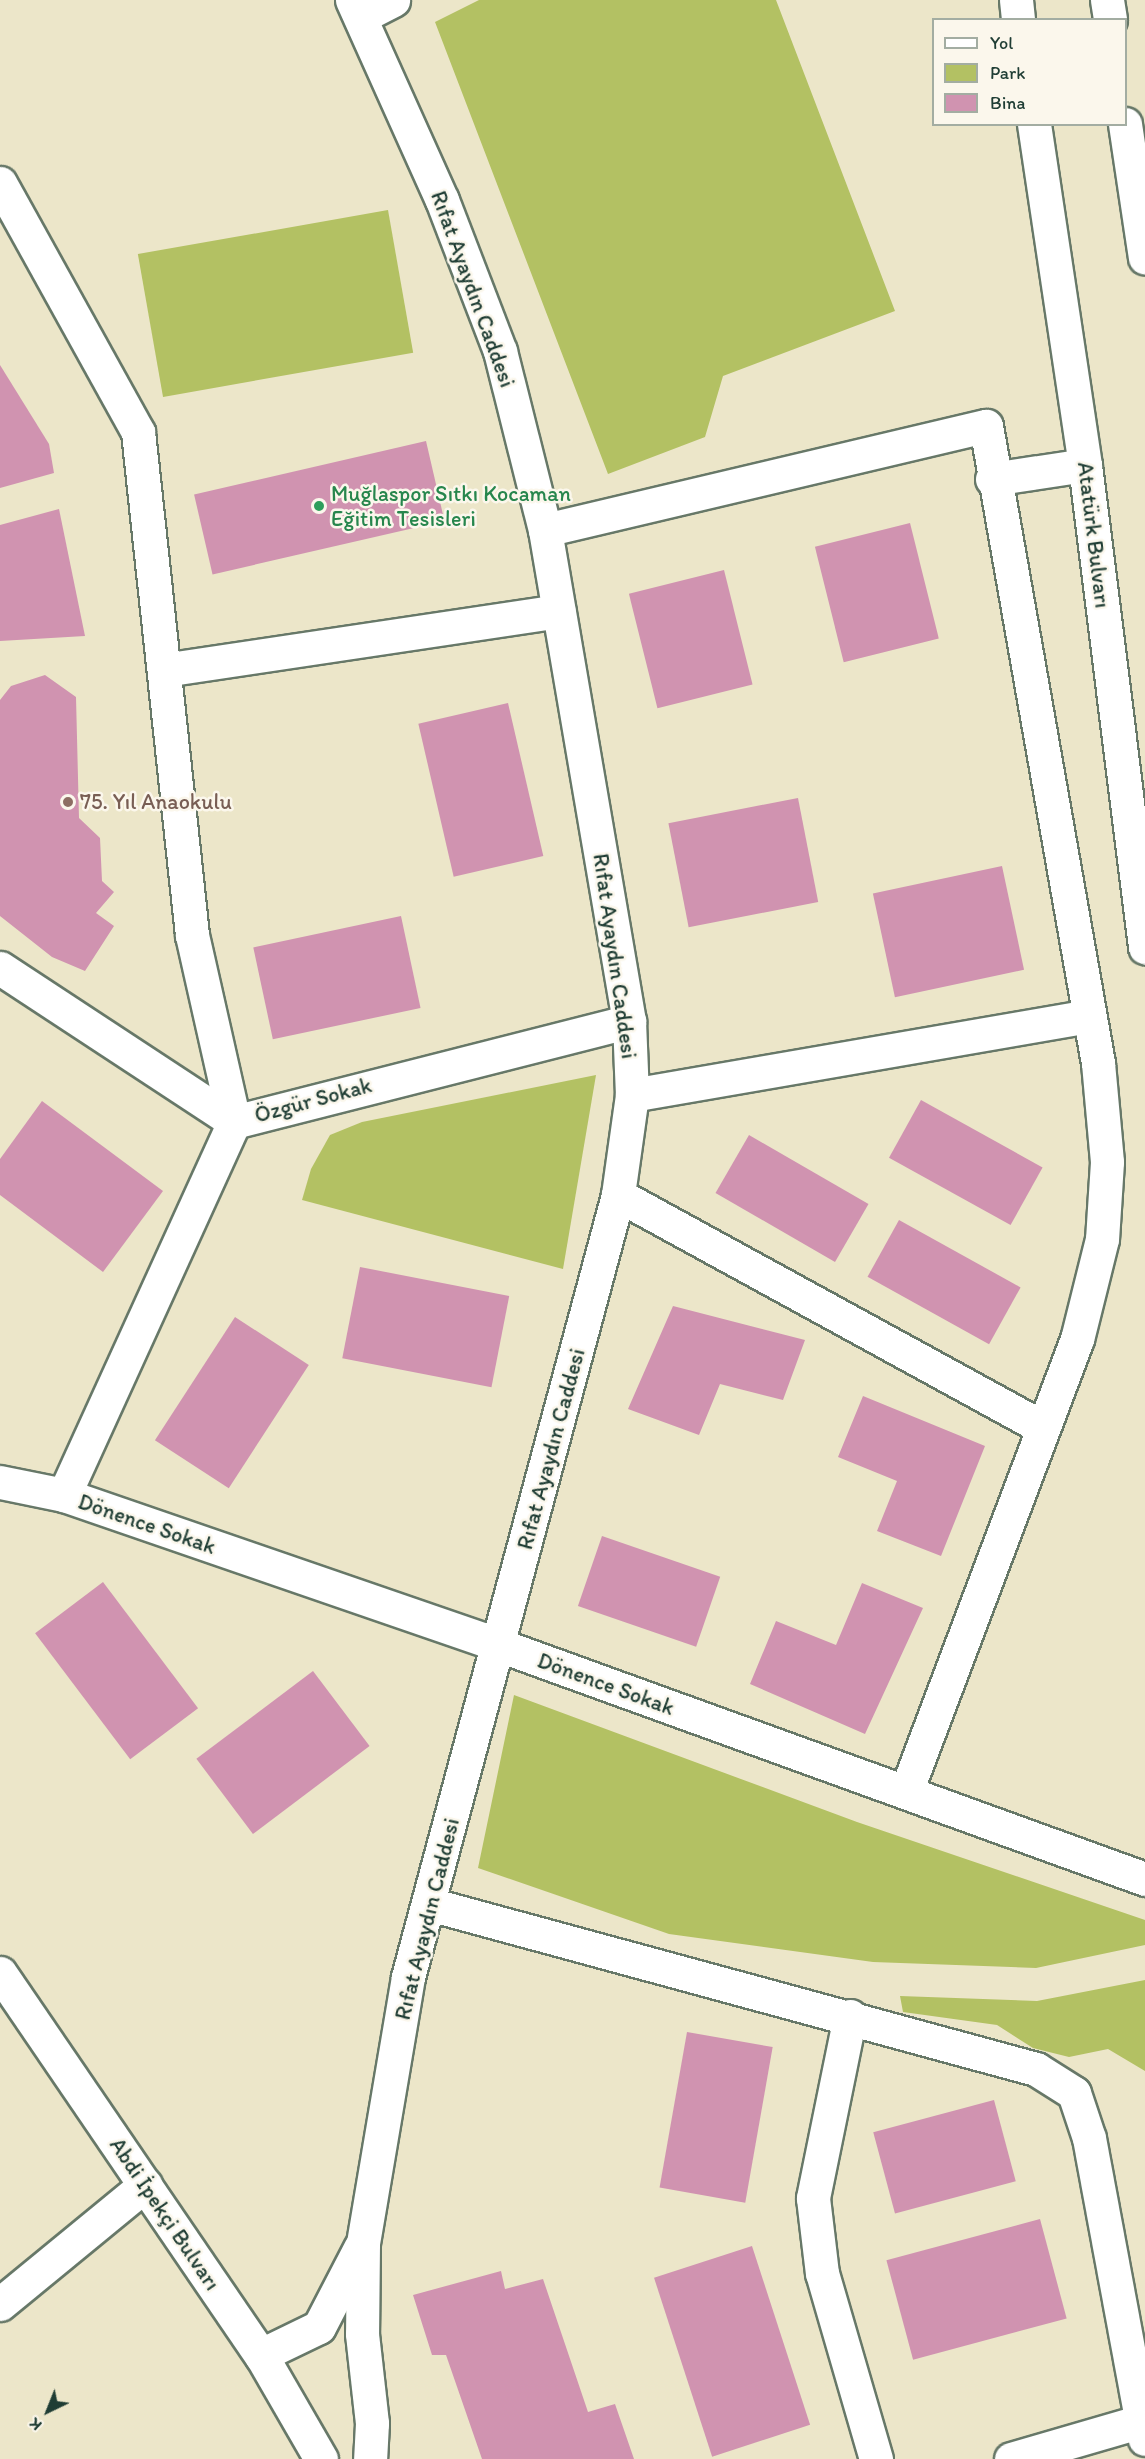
<!DOCTYPE html>
<meta charset="utf-8">
<style>
body{margin:0}
#map{position:relative;width:1145px;height:2459px;overflow:hidden;background:#ece6c9;font-family:Itim,sans-serif}
div>[style]{position:absolute}
.green>*{inset:0;background:#b3c163;transform-origin:0 0}
.building>*{inset:0;background:#d093b0;transform-origin:0 0}
.roads{filter:drop-shadow(2px 0 #677868) drop-shadow(-2px 0 #677868) drop-shadow(0 2px #677868) drop-shadow(0 -2px #677868)}
.minor>*{height:33px;margin:-16.5px;padding:0 16.5px;transform-origin:16.5px;border-radius:16.5px;background:#fff}
.tertiary>*{height:33px;margin:-16.5px;padding:0 16.5px;transform-origin:16.5px;border-radius:16.5px;background:#fff}
.secondary>*{height:33px;margin:-16.5px;padding:0 16.5px;transform-origin:16.5px;border-radius:16.5px;background:#fff}
.primary>*{height:33px;margin:-16.5px;padding:0 16.5px;transform-origin:16.5px;border-radius:16.5px;background:#fff}
.dots>*{width:16px;height:16px;translate:-50% -50%;box-sizing:border-box;border:3px solid #fbf7ec;border-radius:50%}
span{translate:-50% -50%;white-space:nowrap;text-align:center;line-height:1.15;-webkit-text-stroke:5px #fbf7ec;paint-order:stroke}
.street-label{font-size:22px;color:#1f3d34}
.leisure-label{font-size:22px;color:#27864d}
.left{translate:0 -50%;text-align:left}
.education-label{font-size:22px;color:#785e54}
.legend{position:absolute;left:932px;top:18px;width:195px;height:108px;box-sizing:border-box;background:#fbf7ec;border:2px solid #a3ada2;margin:0;padding:8px 10px;list-style:none;font-size:18px;color:#1f3d34}
.legend li{display:flex;align-items:center;gap:12px;height:30px}
.legend b{width:30px;border:2px solid #a3ada2}
.north{position:absolute;left:18px;top:2381px;width:60px;height:60px;-webkit-text-stroke:4px #fbf7ec;paint-order:stroke;rotate:223deg;font-size:16px;font-weight:700;line-height:24px;text-align:center;color:#1f3d34}
.north::after{content:'';display:block;margin:auto;width:21px;height:27px;background:#1f3d34;clip-path:polygon(50% 0,100% 100%,50% 72%,0 100%)}
</style>
<div id="map">
<div class="green">
<div style="clip-path:polygon(479px 0,776px 0,895px 311px,723px 376px,705px 437px,608px 474px,435px 22px)"></div>
<div style="left:388px;top:210px;width:145px;height:254px;rotate:80deg"></div>
<div style="clip-path:polygon(596px 1075px,563px 1269px,302px 1200px,311px 1169px,330px 1135px,362px 1122px)"></div>
<div style="clip-path:polygon(514px 1695px,857px 1822px,1145px 1920px,1145px 1945px,1036px 1968px,873px 1962px,669px 1934px,478px 1868px)"></div>
<div style="clip-path:polygon(1145px 1980px,1145px 2071px,1108px 2049px,1069px 2057px,1033px 2048px,997px 2025px,903px 2012px,900px 1996px,1037px 2001px)"></div>
</div>
<div class="building">
<div style="clip-path:polygon(0 365px,49px 444px,54px 473px,0 488px)"></div>
<div style="left:426px;top:441px;width:82px;height:238px;rotate:77deg"></div>
<div style="clip-path:polygon(59px 509px,85px 636px,0 641px,0 525px)"></div>
<div style="left:910px;top:523px;width:119px;height:98px;rotate:76deg"></div>
<div style="left:724px;top:570px;width:118px;height:98px;rotate:76deg"></div>
<div style="clip-path:polygon(45px 675px,76px 697px,79px 818px,100px 838px,102px 881px,114px 892px,96px 913px,114px 926px,85px 971px,52px 957px,0 916px,0 700px,11px 686px)"></div>
<div style="left:508px;top:703px;width:157px;height:92px;rotate:77deg"></div>
<div style="left:798px;top:798px;width:106px;height:132px;rotate:79deg"></div>
<div style="left:1002px;top:866px;width:106px;height:132px;rotate:78deg"></div>
<div style="left:401px;top:916px;width:94px;height:151px;rotate:78deg"></div>
<div style="left:921px;top:1100px;width:139px;height:66px;rotate:29deg"></div>
<div style="clip-path:polygon(42px 1101px,163px 1191px,103px 1272px,0 1195px,0 1159px)"></div>
<div style="left:749px;top:1135px;width:138px;height:67px;rotate:30deg"></div>
<div style="left:899px;top:1220px;width:139px;height:65px;rotate:29deg"></div>
<div style="left:360px;top:1267px;width:152px;height:93px;rotate:11deg"></div>
<div style="clip-path:polygon(673px 1306px,805px 1340px,783px 1400px,720px 1384px,699px 1435px,628px 1409px)"></div>
<div style="left:235px;top:1317px;width:88px;height:147px;rotate:33deg"></div>
<div style="clip-path:polygon(863px 1396px,985px 1446px,941px 1556px,877px 1531px,897px 1481px,838px 1457px)"></div>
<div style="left:602px;top:1536px;width:125px;height:74px;rotate:19deg"></div>
<div style="left:103px;top:1582px;width:158px;height:85px;rotate:53deg"></div>
<div style="clip-path:polygon(862px 1583px,923px 1608px,865px 1734px,750px 1684px,776px 1621px,836px 1645px)"></div>
<div style="left:313px;top:1671px;width:94px;height:146px;rotate:53deg"></div>
<div style="left:687px;top:2032px;width:87px;height:158px;rotate:10deg"></div>
<div style="left:994px;top:2100px;width:84px;height:125px;rotate:75deg"></div>
<div style="left:1040px;top:2219px;width:103px;height:159px;rotate:75deg"></div>
<div style="left:752px;top:2246px;width:188px;height:103px;rotate:72deg"></div>
<div style="clip-path:polygon(501px 2271px,505px 2289px,543px 2279px,588px 2412px,615px 2404px,634px 2459px,482px 2459px,446px 2355px,432px 2355px,413px 2295px)"></div>
</div>
<div class="roads">
<div class="minor">
<div style="left:362px;top:16px;width:35px;rotate:-27deg"></div>
<div style="left:0;top:183px;width:285px;rotate:61deg"></div>
<div style="left:138px;top:432px;width:506px;rotate:83.87deg"></div>
<div style="left:192px;top:935px;width:192px;rotate:77.3deg"></div>
<div style="left:234px;top:1122px;width:410px;rotate:114.5deg"></div>
<div style="left:992px;top:479px;width:94px;rotate:-8.6deg"></div>
<div style="left:545px;top:530px;width:453px;rotate:-13.3deg"></div>
<div style="left:986px;top:426px;width:647px;rotate:80.03deg"></div>
<div style="left:1098px;top:1063px;width:99px;rotate:84.8deg"></div>
<div style="left:1107px;top:1162px;width:77px;rotate:93.7deg"></div>
<div style="left:1102px;top:1239px;width:103px;rotate:104deg"></div>
<div style="left:1077px;top:1339px;width:484px;rotate:110.7deg"></div>
<div style="left:164px;top:670px;width:399px;rotate:-8.5deg"></div>
<div style="left:0;top:968px;width:280px;rotate:33.3deg"></div>
<div style="left:234px;top:1122px;width:408px;rotate:-14.3deg"></div>
<div style="left:632px;top:1095px;width:462px;rotate:-9.8deg"></div>
<div style="left:618px;top:1195px;width:483px;rotate:28.7deg"></div>
<div style="left:0;top:1482px;width:65px;rotate:11.5deg"></div>
<div style="left:64px;top:1495px;width:460px;rotate:19deg"></div>
<div style="left:499px;top:1645px;width:687px;rotate:19.91deg"></div>
<div style="left:429px;top:1904px;width:629px;rotate:15.21deg"></div>
<div style="left:1036px;top:2069px;width:45px;rotate:32.3deg"></div>
<div style="left:1074px;top:2093px;width:47px;rotate:71.6deg"></div>
<div style="left:1089px;top:2138px;width:306px;rotate:79.5deg"></div>
<div style="left:850px;top:2016px;width:186px;rotate:101.5deg"></div>
<div style="left:813px;top:2198px;width:76px;rotate:83.2deg"></div>
<div style="left:822px;top:2273px;width:194px;rotate:73.8deg"></div>
<div style="left:0;top:2304px;width:188px;rotate:-39.4deg"></div>
<div style="left:1011px;top:2459px;width:140px;rotate:-16.2deg"></div>
</div>
<div class="tertiary">
<div style="left:352px;top:0;width:219px;rotate:65.8deg"></div>
<div style="left:442px;top:200px;width:162px;rotate:69deg"></div>
<div style="left:500px;top:351px;width:185px;rotate:75.9deg"></div>
<div style="left:545px;top:530px;width:498px;rotate:80.3deg"></div>
<div style="left:629px;top:1021px;width:74px;rotate:87.7deg"></div>
<div style="left:632px;top:1095px;width:101px;rotate:98deg"></div>
<div style="left:618px;top:1195px;width:810px;rotate:105.03deg"></div>
<div style="left:408px;top:1977px;width:271px;rotate:99.6deg"></div>
<div style="left:363px;top:2244px;width:90px;rotate:90.6deg"></div>
<div style="left:362px;top:2334px;width:90px;rotate:83.6deg"></div>
<div style="left:372px;top:2423px;width:36px;rotate:93deg"></div>
<div style="left:261px;top:2355px;width:64px;rotate:-25.8deg"></div>
<div style="left:319px;top:2327px;width:89px;rotate:-62.6deg"></div>
</div>
<div class="secondary">
<div style="left:0;top:1973px;width:463px;rotate:55.7deg"></div>
<div style="left:261px;top:2355px;width:120px;rotate:60deg"></div>
</div>
<div class="primary">
<div style="left:1016px;top:0;width:20px;rotate:84deg"></div>
<div style="left:1107px;top:0;width:20px;rotate:81deg"></div>
<div style="left:1034px;top:124px;width:345px;rotate:81.5deg"></div>
<div style="left:1085px;top:465px;width:486px;rotate:82.9deg"></div>
<div style="left:1125px;top:124px;width:135px;rotate:81.5deg"></div>
</div>
</div>
<div class="dots">
<div style="left:319px;top:506px;background:#2e9e5b"></div>
<div style="left:68px;top:802px;background:#8d6e63"></div>
</div>
<div class="street-label">
<span style="left:473px;top:289px;rotate:70deg">Rıfat Ayaydın Caddesi</span>
<span style="left:1094px;top:535px;rotate:83deg">Atatürk Bulvarı</span>
<span style="left:615px;top:956px;rotate:82deg">Rıfat Ayaydın Caddesi</span>
<span style="left:313px;top:1100px;rotate:-15deg">Özgür Sokak</span>
<span style="left:551px;top:1449px;rotate:-75deg">Rıfat Ayaydın Caddesi</span>
<span style="left:147px;top:1524px;rotate:19deg">Dönence Sokak</span>
<span style="left:606px;top:1684px;rotate:20deg">Dönence Sokak</span>
<span style="left:427px;top:1919px;rotate:-76deg">Rıfat Ayaydın Caddesi</span>
<span style="left:165px;top:2214px;rotate:56deg">Abdi İpekçi Bulvarı</span>
</div>
<div class="leisure-label">
<span class="left" style="left:331px;top:506px">Muğlaspor Sıtkı Kocaman<br>Eğitim Tesisleri</span>
</div>
<div class="education-label">
<span class="left" style="left:80px;top:802px">75. Yıl Anaokulu</span>
</div>
<ul class="legend">
<li><b style="height:8px;background:#fff"></b>Yol</li>
<li><b style="height:16px;background:#b3c163"></b>Park</li>
<li><b style="height:16px;background:#d093b0"></b>Bina</li>
</ul>
<div class="north">K</div>
</div>
